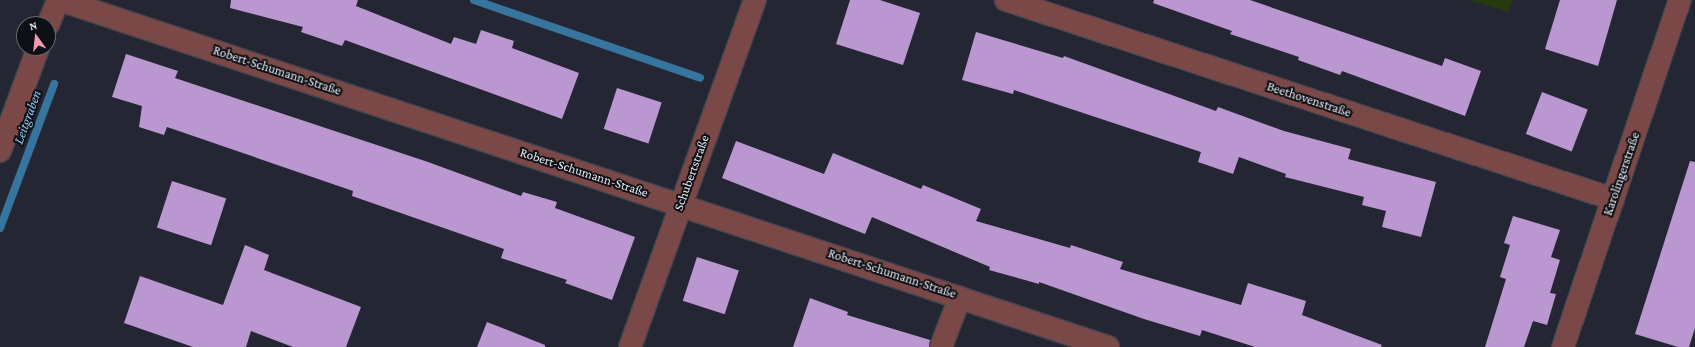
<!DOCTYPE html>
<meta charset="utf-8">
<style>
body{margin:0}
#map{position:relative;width:1695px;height:347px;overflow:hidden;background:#242733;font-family:"Crimson Pro",serif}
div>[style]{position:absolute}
.green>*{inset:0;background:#253b0e}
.stream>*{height:8px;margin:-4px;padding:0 4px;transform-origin:4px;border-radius:4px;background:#38759e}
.building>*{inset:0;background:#bb97d1;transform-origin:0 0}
.roads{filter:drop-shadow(1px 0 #40434e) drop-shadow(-1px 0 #40434e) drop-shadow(0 1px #40434e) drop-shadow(0 -1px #40434e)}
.minor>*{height:22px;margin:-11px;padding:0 11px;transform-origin:11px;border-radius:11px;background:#794847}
span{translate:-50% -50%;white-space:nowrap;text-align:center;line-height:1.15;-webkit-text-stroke:4px #0e1015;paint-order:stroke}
.street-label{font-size:13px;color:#ebedf6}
.water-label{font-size:14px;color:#85c8f8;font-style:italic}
.north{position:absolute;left:16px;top:16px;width:40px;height:40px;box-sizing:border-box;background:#0e1015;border:1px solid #66686f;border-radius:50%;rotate:345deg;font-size:11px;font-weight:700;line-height:16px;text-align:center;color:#ebedf6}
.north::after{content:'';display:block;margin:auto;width:14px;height:18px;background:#f29ab0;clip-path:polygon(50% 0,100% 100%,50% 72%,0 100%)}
</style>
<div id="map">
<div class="green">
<div style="clip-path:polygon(1469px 0,1512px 0,1508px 12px)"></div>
</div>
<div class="stream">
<div style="left:474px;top:0;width:239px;rotate:19deg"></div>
<div style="left:0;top:228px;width:154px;rotate:-69.4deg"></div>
</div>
<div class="building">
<div style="clip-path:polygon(231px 0,358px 0,356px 6px,451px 44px,454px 37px,476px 44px,481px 30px,514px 41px,512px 48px,579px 73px,562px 119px,345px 40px,342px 46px,301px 32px,303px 27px,230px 8px)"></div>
<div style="clip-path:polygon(850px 0,880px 0,920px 13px,903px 65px,836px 44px)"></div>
<div style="clip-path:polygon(1154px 0,1250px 0,1442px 66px,1445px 58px,1481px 71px,1465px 116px,1342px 71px,1340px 75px,1298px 60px,1299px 57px,1230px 34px,1232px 31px,1153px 3px)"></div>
<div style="clip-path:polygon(1560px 0,1617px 0,1598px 66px,1545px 49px)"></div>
<div style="clip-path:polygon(976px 32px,1063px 58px,1064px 56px,1216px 111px,1218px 107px,1284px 131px,1351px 149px,1348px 159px,1436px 182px,1421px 237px,1382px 227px,1386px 211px,1362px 205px,1364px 197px,1285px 177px,1286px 174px,1239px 157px,1233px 174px,1198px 162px,1201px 152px,1014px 90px,1013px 94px,962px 80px)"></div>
<div style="clip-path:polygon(126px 54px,178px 71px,175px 78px,428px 162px,521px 196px,523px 192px,557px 202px,555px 208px,635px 237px,612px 300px,565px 283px,567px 280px,501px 258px,504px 249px,352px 196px,353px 191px,167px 127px,164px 135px,139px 127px,142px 106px,112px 97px)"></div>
<div style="left:617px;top:88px;width:47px;height:43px;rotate:18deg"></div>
<div style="left:1542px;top:92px;width:49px;height:45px;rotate:21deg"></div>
<div style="clip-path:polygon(736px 141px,824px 174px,833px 153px,921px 189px,923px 185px,981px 209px,976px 221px,1070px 248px,1071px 245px,1123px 262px,1120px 269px,1241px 305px,1248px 283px,1306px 301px,1302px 315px,1382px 345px,1381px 347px,1255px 347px,1202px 330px,1200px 336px,1144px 319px,1039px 282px,1039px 284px,989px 270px,990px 267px,872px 217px,865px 234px,722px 178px)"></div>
<div style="clip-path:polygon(1690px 161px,1695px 162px,1695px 328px,1689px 347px,1678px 347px,1635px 334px)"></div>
<div style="left:172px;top:181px;width:57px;height:49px;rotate:18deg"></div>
<div style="clip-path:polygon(1513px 216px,1560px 230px,1551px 257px,1560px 260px,1550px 293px,1556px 294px,1547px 325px,1533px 321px,1524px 347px,1485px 347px,1506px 279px,1500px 277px,1510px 245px,1504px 243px)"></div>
<div style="clip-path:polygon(245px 245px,269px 255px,264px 270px,361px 307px,346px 347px,293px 347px,251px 331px,246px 347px,193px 347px,124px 323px,140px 276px,223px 305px)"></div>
<div style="left:697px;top:257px;width:44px;height:46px;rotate:18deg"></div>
<div style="clip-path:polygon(810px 298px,848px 312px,847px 315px,930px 340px,929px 347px,793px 347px)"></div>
<div style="clip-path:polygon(487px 322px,545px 345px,545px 347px,477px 347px)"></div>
</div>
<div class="roads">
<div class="minor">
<div style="left:60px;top:0;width:1104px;rotate:18.32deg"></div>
<div style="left:1006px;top:0;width:639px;rotate:18.15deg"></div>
<div style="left:48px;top:25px;width:27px;rotate:-68deg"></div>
<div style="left:0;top:151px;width:110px;rotate:-69.7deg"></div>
<div style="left:630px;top:347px;width:369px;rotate:-70.2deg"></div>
<div style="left:941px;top:347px;width:53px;rotate:-69.2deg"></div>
<div style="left:1563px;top:347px;width:366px;rotate:-71.4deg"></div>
</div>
</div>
<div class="street-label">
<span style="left:277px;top:71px;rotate:18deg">Robert-Schumann-Straße</span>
<span style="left:1309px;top:100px;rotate:18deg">Beethovenstraße</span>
<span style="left:584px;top:173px;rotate:18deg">Robert-Schumann-Straße</span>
<span style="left:692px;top:173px;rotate:-70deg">Schubertstraße</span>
<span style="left:1622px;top:174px;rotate:-71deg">Karolingerstraße</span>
<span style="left:892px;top:274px;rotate:18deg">Robert-Schumann-Straße</span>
</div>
<div class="water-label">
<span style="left:27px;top:117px;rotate:-70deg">Leitgraben</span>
</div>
<div class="north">N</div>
</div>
